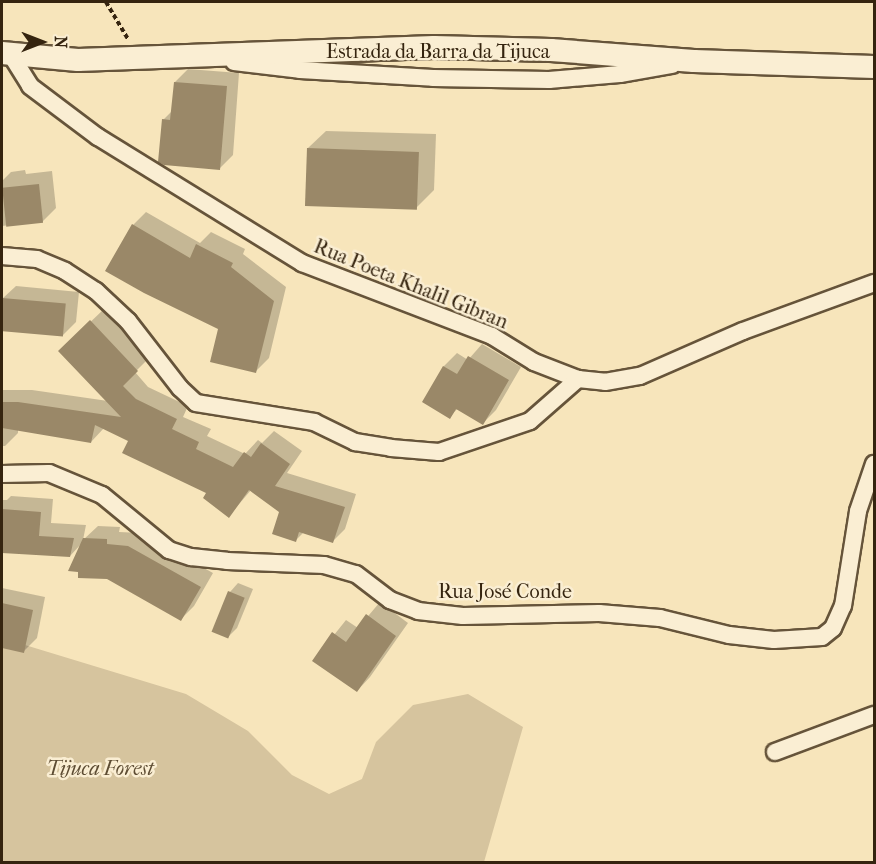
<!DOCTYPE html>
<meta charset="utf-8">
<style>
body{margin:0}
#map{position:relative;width:876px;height:864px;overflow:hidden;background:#f7e5bb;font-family:"IM FELL French Canon",serif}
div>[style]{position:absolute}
.green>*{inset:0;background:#d6c49e}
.shadow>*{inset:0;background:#0003}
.building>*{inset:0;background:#9a8868;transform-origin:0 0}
.path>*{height:4px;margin-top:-2px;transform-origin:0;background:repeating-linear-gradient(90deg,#35240f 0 4.5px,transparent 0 7.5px)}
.roads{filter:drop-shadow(2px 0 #66543a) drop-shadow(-2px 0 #66543a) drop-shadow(0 2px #66543a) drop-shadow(0 -2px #66543a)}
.street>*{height:16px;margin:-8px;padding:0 8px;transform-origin:8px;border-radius:8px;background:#faeed3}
.secondary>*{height:22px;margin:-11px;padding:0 11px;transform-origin:11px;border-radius:11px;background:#faeed3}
span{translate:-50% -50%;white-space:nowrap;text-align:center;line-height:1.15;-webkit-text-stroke:5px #faeed3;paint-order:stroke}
.street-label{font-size:20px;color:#35240f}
.park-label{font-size:20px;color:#5d4c33;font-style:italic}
.frame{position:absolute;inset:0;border:3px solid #35240f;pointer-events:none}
.north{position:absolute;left:12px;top:12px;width:60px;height:60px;-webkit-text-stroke:4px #faeed3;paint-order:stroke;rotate:90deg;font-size:16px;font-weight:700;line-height:24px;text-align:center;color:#35240f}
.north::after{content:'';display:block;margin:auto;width:21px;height:27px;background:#35240f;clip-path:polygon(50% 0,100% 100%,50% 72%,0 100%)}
</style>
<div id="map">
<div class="green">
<div style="clip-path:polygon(2px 638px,186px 694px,248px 731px,292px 775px,329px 794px,362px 779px,376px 742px,413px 705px,468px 694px,523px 727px,484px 862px,2px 862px)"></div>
</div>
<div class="shadow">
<div style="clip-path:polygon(188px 69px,239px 73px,233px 155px,220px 168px,163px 120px,173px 110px,175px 82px)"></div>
<div style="clip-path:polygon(326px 131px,436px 134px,434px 190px,417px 207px,308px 148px)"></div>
<div style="clip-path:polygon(25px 170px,26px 174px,52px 171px,56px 208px,43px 221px,2px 226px,2px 181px,11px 172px)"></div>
<div style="clip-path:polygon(146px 212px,200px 243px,211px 232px,245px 249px,243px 254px,286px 287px,269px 358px,256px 371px,133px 225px)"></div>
<div style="clip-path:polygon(16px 286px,79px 292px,76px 322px,63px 335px,2px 330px,2px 299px)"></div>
<div style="clip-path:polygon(104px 309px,150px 357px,135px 372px,148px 387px,188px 406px,183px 417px,211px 429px,207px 436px,245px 454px,258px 440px,262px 443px,274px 431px,302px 451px,287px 473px,356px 494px,345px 529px,333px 541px,304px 532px,296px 540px,281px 511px,251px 490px,229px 516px,208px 493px,130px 440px,104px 428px,91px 442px,18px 429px,18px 433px,5px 446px,2px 446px,2px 390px,32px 390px,108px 401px,60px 351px)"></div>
<div style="clip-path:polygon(482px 344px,521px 367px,496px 410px,483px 423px,458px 408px,450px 417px,424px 402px,444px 366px,457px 353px,468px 360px)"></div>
<div style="clip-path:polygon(11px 496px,53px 499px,51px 523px,86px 525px,83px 540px,98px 526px,120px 527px,119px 532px,141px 533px,213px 573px,194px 606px,181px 619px,82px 543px,70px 556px,2px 551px,2px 500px,7px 500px)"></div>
<div style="clip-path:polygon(238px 583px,253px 589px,237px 628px,228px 637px,230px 592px)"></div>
<div style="clip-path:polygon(2px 588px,45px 597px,37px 638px,24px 651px,2px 647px)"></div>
<div style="clip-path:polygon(380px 602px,408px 623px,370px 677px,357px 691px,314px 660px,346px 620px,358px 628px)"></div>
</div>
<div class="building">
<div style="clip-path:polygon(174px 82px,227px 86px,220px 170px,164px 165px,158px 162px,162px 119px,170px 120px)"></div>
<div style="left:307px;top:148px;width:112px;height:58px;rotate:2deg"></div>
<div style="left:39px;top:184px;width:39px;height:37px;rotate:84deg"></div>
<div style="clip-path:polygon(132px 224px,190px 258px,196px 244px,233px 263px,231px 267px,274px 301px,256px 373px,210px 362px,218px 329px,144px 293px,105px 271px)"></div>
<div style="left:2px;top:298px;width:64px;height:33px;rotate:5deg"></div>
<div style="clip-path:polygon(90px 320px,138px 371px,123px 386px,136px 399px,177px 419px,172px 429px,199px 442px,196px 449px,233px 467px,244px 452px,251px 457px,261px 443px,290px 464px,275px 486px,345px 507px,333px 543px,299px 532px,296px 542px,272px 534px,279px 512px,249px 490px,229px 518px,203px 498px,206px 493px,122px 453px,128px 441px,95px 425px,91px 443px,2px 428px,2px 402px,18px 402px,121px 417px,58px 351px)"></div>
<div style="clip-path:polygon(468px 356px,509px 380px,483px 425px,456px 409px,450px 419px,422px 402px,443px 366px,457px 374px)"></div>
<div style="clip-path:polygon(2px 509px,41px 512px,39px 536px,74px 538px,70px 557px,2px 553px)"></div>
<div style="clip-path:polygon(83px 538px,107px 539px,107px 544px,128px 546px,201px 587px,181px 621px,107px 579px,78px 578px,78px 572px,68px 571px)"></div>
<div style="left:228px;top:591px;width:18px;height:44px;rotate:22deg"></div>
<div style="clip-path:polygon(2px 603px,33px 610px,24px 653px,2px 648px)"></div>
<div style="clip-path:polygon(366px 614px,396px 636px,357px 692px,312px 661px,332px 632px,346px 642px)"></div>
</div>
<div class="path">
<div style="left:106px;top:2px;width:43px;rotate:59.3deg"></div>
</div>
<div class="roads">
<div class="street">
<div style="left:11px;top:55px;width:36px;rotate:58deg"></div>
<div style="left:30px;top:86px;width:85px;rotate:36.9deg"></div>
<div style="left:98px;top:137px;width:240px;rotate:31.7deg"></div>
<div style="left:302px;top:263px;width:204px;rotate:21deg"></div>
<div style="left:492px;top:336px;width:49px;rotate:31.8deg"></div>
<div style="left:534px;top:362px;width:47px;rotate:21.1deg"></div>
<div style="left:578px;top:379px;width:27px;rotate:6deg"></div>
<div style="left:605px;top:382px;width:36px;rotate:-10deg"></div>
<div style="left:640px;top:376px;width:112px;rotate:-23.6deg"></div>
<div style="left:743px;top:331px;width:140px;rotate:-20.1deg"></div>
<div style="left:234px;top:62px;width:66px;rotate:6.9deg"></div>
<div style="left:300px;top:70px;width:133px;rotate:3.4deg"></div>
<div style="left:433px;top:78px;width:116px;rotate:1deg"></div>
<div style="left:549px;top:80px;width:71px;rotate:-4.8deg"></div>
<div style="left:620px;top:74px;width:53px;rotate:-9.8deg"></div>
<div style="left:2px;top:256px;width:35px;rotate:5deg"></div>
<div style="left:37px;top:259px;width:30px;rotate:23deg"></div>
<div style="left:65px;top:271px;width:37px;rotate:33deg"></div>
<div style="left:96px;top:291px;width:44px;rotate:43.2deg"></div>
<div style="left:128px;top:321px;width:85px;rotate:52.2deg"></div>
<div style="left:180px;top:388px;width:22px;rotate:43deg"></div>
<div style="left:196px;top:403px;width:120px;rotate:9.1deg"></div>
<div style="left:314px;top:422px;width:46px;rotate:26deg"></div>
<div style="left:355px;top:442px;width:36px;rotate:9deg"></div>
<div style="left:391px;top:448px;width:48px;rotate:4.8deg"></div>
<div style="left:439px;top:452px;width:96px;rotate:-18.8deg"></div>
<div style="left:530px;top:421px;width:64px;rotate:-41.2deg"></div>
<div style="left:2px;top:474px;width:47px;rotate:-1.2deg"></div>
<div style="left:49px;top:473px;width:57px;rotate:22.5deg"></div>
<div style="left:102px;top:495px;width:87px;rotate:39.4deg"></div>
<div style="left:169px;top:550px;width:23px;rotate:18deg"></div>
<div style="left:191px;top:557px;width:36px;rotate:6deg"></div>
<div style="left:227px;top:561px;width:97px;rotate:2.4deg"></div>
<div style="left:324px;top:565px;width:33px;rotate:16deg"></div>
<div style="left:356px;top:574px;width:43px;rotate:37.4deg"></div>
<div style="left:390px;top:600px;width:30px;rotate:21deg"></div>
<div style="left:418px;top:611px;width:45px;rotate:6.3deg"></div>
<div style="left:463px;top:616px;width:136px;rotate:-1.3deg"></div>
<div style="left:599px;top:613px;width:61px;rotate:4.7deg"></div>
<div style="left:660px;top:618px;width:71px;rotate:13.8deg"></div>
<div style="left:729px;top:635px;width:45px;rotate:6.3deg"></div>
<div style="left:774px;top:640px;width:48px;rotate:-3.6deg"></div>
<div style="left:822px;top:637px;width:14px;rotate:-39deg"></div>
<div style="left:833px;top:628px;width:24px;rotate:-66deg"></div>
<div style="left:843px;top:606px;width:96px;rotate:-81deg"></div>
<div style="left:858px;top:511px;width:50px;rotate:-71.2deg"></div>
<div style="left:775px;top:752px;width:106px;rotate:-20.5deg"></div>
</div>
<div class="secondary">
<div style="left:2px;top:53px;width:76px;rotate:5.3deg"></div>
<div style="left:78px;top:60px;width:356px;rotate:-2.1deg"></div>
<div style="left:434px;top:47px;width:117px;rotate:1.5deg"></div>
<div style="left:551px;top:50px;width:143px;rotate:4.4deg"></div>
<div style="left:694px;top:61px;width:180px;rotate:1.9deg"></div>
</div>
</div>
<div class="street-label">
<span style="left:438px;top:51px">Estrada da Barra da Tijuca</span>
<span style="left:411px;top:284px;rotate:22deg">Rua Poeta Khalil Gibran</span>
<span style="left:505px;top:591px">Rua José Conde</span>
</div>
<div class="park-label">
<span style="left:100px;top:768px">Tijuca Forest</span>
</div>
<div class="frame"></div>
<div class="north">N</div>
</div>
